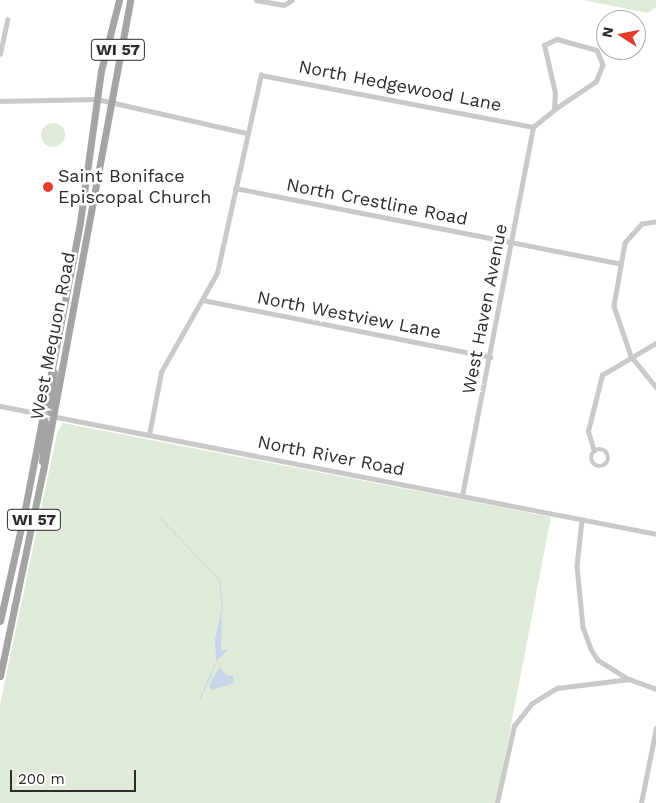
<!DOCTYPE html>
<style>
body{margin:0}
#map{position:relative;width:656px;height:803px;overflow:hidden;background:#fff;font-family:"Work Sans",sans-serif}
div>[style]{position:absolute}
.green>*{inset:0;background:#e0ead9}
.round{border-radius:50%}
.water>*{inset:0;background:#c5d6eb}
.stream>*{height:1px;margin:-0.5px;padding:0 0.5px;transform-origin:0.5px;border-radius:0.5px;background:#c5d6eb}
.minor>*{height:4.5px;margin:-2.25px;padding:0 2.25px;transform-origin:2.25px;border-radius:2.25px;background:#c9c9c9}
.minor>.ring{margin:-2.25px;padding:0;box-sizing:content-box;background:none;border:4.5px solid #c9c9c9;border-radius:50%}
.tertiary>*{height:5px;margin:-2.5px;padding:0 2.5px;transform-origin:2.5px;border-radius:2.5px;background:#c9c9c9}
.primary>*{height:7px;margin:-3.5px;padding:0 3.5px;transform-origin:3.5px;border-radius:3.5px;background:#a4a4a4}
.dots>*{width:14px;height:14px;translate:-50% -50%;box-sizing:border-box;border:2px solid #fff;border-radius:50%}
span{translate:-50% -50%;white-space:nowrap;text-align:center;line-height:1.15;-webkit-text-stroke:5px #fff;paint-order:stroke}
.shield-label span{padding:1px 4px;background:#fff;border:1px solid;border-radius:4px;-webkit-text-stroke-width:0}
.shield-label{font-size:16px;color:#2c2c2c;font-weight:700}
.street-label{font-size:18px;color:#2c2c2c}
.poi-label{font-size:18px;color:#2c2c2c}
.left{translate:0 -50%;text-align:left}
.north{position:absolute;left:596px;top:10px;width:50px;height:50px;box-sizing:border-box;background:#fff;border:1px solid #ababab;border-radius:50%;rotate:281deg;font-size:14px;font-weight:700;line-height:20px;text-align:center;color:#2c2c2c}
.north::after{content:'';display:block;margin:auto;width:18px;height:22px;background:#e63b2c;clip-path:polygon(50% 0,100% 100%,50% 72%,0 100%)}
.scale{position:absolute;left:10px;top:770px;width:126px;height:22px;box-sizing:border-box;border:2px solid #2c2c2c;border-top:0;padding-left:6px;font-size:15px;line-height:18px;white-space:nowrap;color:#2c2c2c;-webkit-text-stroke:4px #fff;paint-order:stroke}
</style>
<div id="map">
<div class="green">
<div style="clip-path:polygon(583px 0,656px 0,656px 7px,648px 13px)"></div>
<div class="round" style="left:41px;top:123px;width:24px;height:24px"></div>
<div style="clip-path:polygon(63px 423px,551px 517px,496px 803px,0 803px,0 705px,57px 433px)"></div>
</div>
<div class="water">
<div style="clip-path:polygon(222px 608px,221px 651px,229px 649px,216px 661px,215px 639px)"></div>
<div style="clip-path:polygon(220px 667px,226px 675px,233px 676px,234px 683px,212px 690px,209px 685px)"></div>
</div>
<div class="stream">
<div style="left:159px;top:517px;width:86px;rotate:45.9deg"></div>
<div style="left:219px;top:579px;width:29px;rotate:84deg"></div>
<div style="left:199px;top:700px;width:43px;rotate:-66.4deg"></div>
</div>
<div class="minor">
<div style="left:256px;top:0;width:28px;rotate:10deg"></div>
<div style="left:284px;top:5px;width:9px;rotate:-32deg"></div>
<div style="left:557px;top:39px;width:41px;rotate:15.4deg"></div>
<div style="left:597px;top:50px;width:16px;rotate:68deg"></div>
<div style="left:603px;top:65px;width:18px;rotate:112deg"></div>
<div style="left:596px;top:82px;width:50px;rotate:146.3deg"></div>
<div style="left:554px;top:110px;width:17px;rotate:-87deg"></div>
<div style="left:555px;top:93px;width:49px;rotate:-102.9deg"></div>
<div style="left:544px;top:45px;width:14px;rotate:-25deg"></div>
<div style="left:0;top:54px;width:35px;rotate:-78deg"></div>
<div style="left:0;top:101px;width:97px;rotate:-1.2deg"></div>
<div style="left:97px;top:99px;width:154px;rotate:12.8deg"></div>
<div style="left:533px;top:127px;width:27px;rotate:-39deg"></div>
<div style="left:235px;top:188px;width:393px;rotate:11.1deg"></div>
<div style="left:656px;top:222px;width:14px;rotate:172deg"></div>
<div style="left:642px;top:224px;width:25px;rotate:132deg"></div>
<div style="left:625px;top:243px;width:64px;rotate:99.9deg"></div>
<div style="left:614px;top:306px;width:53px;rotate:71.2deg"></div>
<div style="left:631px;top:356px;width:40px;rotate:51deg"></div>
<div style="left:203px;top:300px;width:293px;rotate:11.2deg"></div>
<div style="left:149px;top:435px;width:64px;rotate:-79.2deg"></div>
<div style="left:161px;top:372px;width:114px;rotate:-60.5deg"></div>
<div style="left:217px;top:273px;width:203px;rotate:-77.5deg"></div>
<div style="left:261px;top:75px;width:277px;rotate:10.8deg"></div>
<div class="ring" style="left:591px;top:449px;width:13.5px;height:13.5px"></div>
<div style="left:594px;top:451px;width:21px;rotate:-107deg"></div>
<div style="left:588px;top:431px;width:58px;rotate:-76deg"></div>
<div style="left:602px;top:375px;width:63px;rotate:-30.7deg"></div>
<div style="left:462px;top:496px;width:376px;rotate:-79.1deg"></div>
<div style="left:582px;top:520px;width:46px;rotate:96.2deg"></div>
<div style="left:577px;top:566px;width:61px;rotate:84.4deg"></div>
<div style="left:583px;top:627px;width:23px;rotate:70deg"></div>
<div style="left:591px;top:649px;width:13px;rotate:58deg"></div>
<div style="left:598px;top:660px;width:36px;rotate:32deg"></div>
<div style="left:629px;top:679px;width:29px;rotate:20deg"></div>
<div style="left:497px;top:803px;width:79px;rotate:-77.6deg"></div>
<div style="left:514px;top:726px;width:28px;rotate:-52deg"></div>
<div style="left:531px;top:704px;width:31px;rotate:-32deg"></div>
<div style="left:557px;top:688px;width:73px;rotate:-7.1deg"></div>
<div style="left:641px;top:803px;width:76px;rotate:-78.7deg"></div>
</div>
<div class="tertiary">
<div style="left:0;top:406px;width:668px;rotate:11.04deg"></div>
</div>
<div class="primary">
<div style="left:53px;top:417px;width:11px;rotate:-112deg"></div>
<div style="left:49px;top:407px;width:35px;rotate:-82deg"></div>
<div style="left:42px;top:461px;width:37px;rotate:-84deg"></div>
<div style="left:46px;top:424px;width:10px;rotate:-114deg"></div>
<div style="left:0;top:621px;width:105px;rotate:-77.3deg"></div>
<div style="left:23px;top:519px;width:302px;rotate:-79.1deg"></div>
<div style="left:80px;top:222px;width:152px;rotate:-82.1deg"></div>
<div style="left:101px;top:71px;width:73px;rotate:-75.8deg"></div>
<div style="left:0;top:676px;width:209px;rotate:-78.2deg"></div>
<div style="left:43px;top:471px;width:479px;rotate:-79.5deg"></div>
</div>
<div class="dots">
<div style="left:48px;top:187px;background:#e63b2c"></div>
</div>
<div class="shield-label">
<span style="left:118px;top:50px">WI 57</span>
<span style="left:34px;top:520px">WI 57</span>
</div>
<div class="street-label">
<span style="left:400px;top:86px;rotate:11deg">North Hedgewood Lane</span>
<span style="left:377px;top:202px;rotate:11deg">North Crestline Road</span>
<span style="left:485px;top:309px;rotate:-79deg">West Haven Avenue</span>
<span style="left:349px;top:315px;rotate:11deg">North Westview Lane</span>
<span style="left:53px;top:336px;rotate:-79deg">West Mequon Road</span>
<span style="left:331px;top:456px;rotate:11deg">North River Road</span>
</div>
<div class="poi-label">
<span class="left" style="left:58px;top:187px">Saint Boniface<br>Episcopal Church</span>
</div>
<div class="north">N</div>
<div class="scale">200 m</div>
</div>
